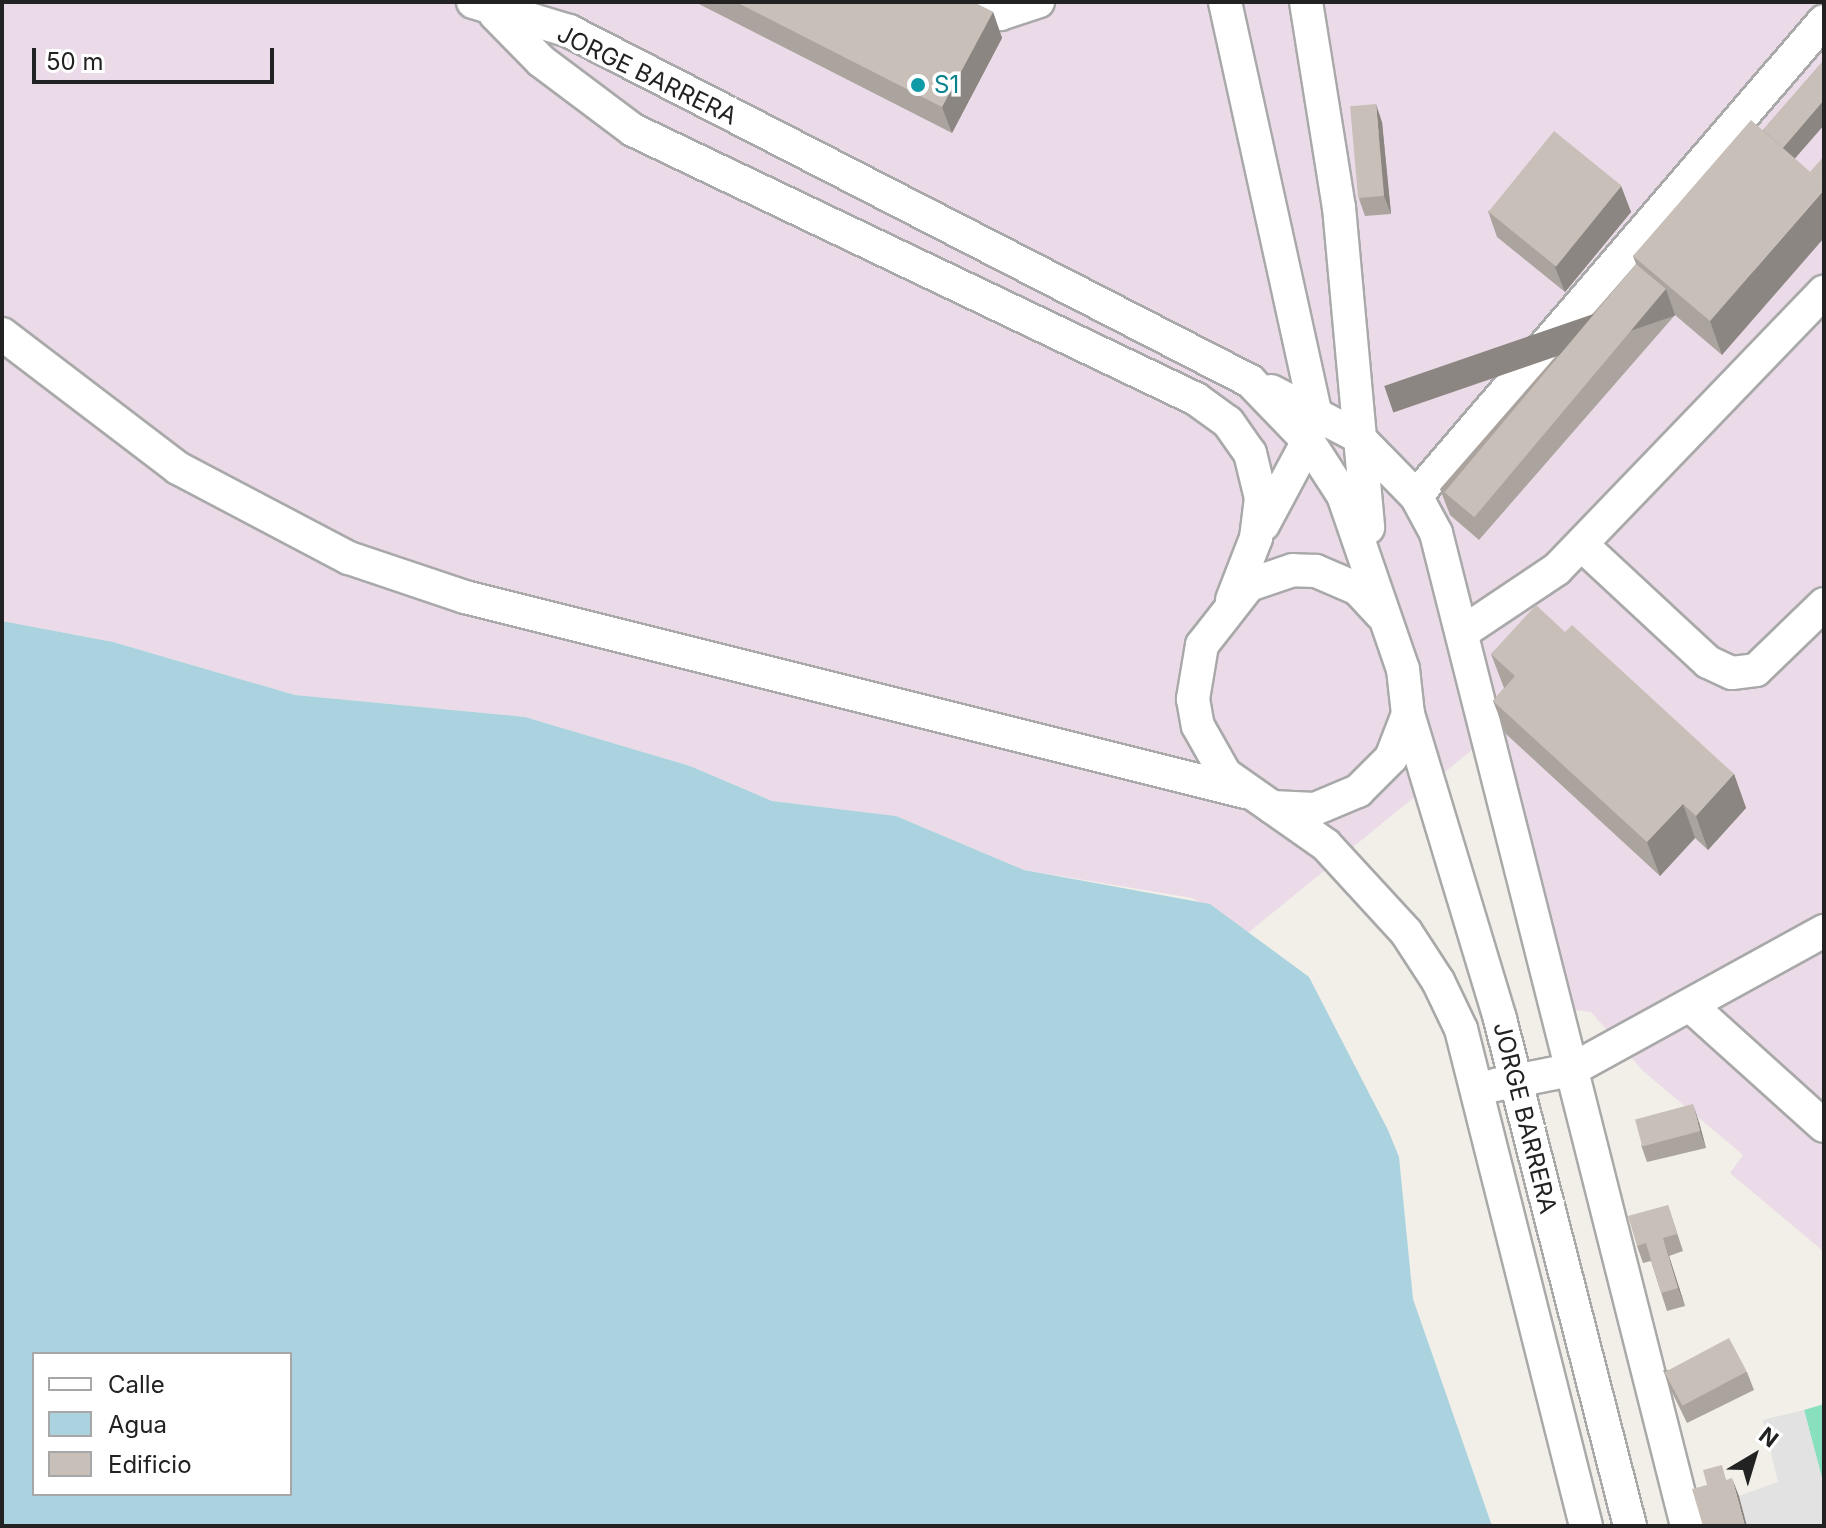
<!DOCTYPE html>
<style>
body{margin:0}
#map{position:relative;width:1826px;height:1528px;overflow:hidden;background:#f2efe9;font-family:Inter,sans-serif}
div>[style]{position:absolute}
.industrial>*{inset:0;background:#ebdbe8}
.pitch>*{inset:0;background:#88e0be}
.parking>*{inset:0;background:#e2e2e2}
.water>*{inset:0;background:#aad3df}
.roads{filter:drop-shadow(2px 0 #a9a9a9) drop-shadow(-2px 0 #a9a9a9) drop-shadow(0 2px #a9a9a9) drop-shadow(0 -2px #a9a9a9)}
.minor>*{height:32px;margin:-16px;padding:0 16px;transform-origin:16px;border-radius:16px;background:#fff}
.wall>*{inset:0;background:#aba49e}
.shaded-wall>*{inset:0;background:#8b8681;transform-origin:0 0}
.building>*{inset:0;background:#c7bfb8;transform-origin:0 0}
.dots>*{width:22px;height:22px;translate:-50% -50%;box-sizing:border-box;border:4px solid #fff;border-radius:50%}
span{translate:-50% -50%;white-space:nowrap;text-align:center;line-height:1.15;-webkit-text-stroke:7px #fff;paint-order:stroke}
.street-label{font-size:24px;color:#222}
.culture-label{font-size:24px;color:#0d838f}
.left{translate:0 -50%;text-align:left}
.frame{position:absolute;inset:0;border:4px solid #222;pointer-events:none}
.legend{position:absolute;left:32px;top:1352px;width:260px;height:144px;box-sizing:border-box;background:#fff;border:2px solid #a7a7a7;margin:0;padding:10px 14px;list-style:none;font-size:24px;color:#222}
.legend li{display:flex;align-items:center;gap:16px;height:40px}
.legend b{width:40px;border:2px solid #a7a7a7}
.north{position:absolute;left:1714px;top:1416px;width:80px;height:80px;-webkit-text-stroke:6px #fff;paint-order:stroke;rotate:38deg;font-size:22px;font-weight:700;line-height:32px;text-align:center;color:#222}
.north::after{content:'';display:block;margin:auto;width:28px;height:36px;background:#222;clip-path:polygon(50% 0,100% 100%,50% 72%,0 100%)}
.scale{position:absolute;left:32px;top:48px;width:242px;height:36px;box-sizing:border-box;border:4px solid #222;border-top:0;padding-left:10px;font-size:24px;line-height:28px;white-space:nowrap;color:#222;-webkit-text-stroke:6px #fff;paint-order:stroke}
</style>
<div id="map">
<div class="industrial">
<div style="clip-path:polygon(2px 2px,1824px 2px,1824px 1252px,1730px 1173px,1743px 1155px,1643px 1071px,1591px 1012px,1574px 1010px,1484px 740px,1248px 933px,1192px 898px,1024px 870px,896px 816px,772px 801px,690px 766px,525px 717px,295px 695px,113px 642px,2px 621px)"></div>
</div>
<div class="pitch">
<div style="clip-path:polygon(1824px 1404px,1824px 1486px,1804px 1410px)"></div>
</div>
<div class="parking">
<div style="clip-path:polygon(1804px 1410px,1824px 1486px,1824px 1526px,1747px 1526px,1739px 1496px,1778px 1482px,1763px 1420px)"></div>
</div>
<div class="water">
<div style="clip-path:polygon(evenodd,2px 621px,113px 642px,295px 695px,525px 717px,690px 766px,772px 801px,896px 816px,1024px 870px,1210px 904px,1309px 977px,1388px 1130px,1399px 1157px,1413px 1299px,1492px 1526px,2px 1526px,2px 621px,34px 1354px,290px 1354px,290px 1494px,34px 1494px,34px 1354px)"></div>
</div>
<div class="roads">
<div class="minor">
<div style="left:473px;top:2px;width:100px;rotate:16.8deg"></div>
<div style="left:569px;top:31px;width:766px;rotate:27.2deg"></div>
<div style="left:1250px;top:381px;width:83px;rotate:46deg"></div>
<div style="left:1308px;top:441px;width:64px;rotate:57.1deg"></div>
<div style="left:1343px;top:495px;width:184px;rotate:71deg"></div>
<div style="left:1403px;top:669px;width:45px;rotate:83.7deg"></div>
<div style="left:1408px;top:714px;width:319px;rotate:73.2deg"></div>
<div style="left:1500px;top:1019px;width:523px;rotate:75.62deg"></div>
<div style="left:976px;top:2px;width:27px;rotate:27deg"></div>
<div style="left:1000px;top:14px;width:40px;rotate:-18deg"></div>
<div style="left:1225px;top:2px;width:419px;rotate:77.6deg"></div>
<div style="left:1315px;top:411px;width:31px;rotate:103deg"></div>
<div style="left:1308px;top:441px;width:95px;rotate:118.2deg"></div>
<div style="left:1306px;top:2px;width:208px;rotate:80.9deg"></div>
<div style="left:1339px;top:207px;width:322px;rotate:84.8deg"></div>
<div style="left:495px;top:14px;width:66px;rotate:45.6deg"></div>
<div style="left:541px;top:61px;width:115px;rotate:36.9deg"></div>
<div style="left:633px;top:130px;width:624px;rotate:25.54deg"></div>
<div style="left:1196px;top:399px;width:39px;rotate:36deg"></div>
<div style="left:1228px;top:422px;width:38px;rotate:55deg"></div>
<div style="left:1250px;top:453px;width:46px;rotate:76.3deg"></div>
<div style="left:1261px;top:498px;width:40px;rotate:97.1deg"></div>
<div style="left:1256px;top:538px;width:66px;rotate:111.2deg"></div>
<div style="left:2px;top:334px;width:221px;rotate:37.3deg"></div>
<div style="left:178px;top:468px;width:193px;rotate:27.8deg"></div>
<div style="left:349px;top:558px;width:122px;rotate:18.6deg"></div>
<div style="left:465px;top:597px;width:804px;rotate:14.04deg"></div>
<div style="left:1271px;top:391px;width:97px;rotate:27.6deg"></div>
<div style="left:1357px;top:436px;width:84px;rotate:45.5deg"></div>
<div style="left:1416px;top:496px;width:42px;rotate:61.6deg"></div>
<div style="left:1436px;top:533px;width:1024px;rotate:75.81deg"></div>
<div style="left:1416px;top:496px;width:626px;rotate:-49.34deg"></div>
<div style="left:1582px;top:545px;width:172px;rotate:42.9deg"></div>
<div style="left:1708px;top:662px;width:26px;rotate:25deg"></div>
<div style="left:1732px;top:673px;width:24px;rotate:-7deg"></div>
<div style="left:1756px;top:670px;width:95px;rotate:-44.1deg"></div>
<div style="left:1381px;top:614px;width:34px;rotate:-133deg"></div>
<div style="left:1358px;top:589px;width:46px;rotate:-156.8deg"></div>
<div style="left:1316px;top:571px;width:23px;rotate:-178deg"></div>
<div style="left:1293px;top:570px;width:46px;rotate:161.2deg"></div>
<div style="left:1249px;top:585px;width:76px;rotate:128.1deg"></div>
<div style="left:1202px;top:645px;width:55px;rotate:99.5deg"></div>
<div style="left:1193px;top:699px;width:27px;rotate:80deg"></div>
<div style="left:1198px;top:726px;width:55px;rotate:60.6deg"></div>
<div style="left:1225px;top:774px;width:123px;rotate:35.1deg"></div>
<div style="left:1326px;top:845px;width:118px;rotate:47.4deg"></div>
<div style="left:1406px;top:932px;width:59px;rotate:56.9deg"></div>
<div style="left:1438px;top:981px;width:53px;rotate:64.4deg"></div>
<div style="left:1461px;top:1029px;width:512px;rotate:75.88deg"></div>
<div style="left:1463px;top:632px;width:113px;rotate:-33.8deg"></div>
<div style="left:1557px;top:569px;width:385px;rotate:-46.1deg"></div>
<div style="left:1272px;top:807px;width:43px;rotate:2.7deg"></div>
<div style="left:1315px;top:809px;width:47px;rotate:-22.7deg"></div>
<div style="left:1358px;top:791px;width:47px;rotate:-45deg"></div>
<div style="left:1391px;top:758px;width:47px;rotate:-68.9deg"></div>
<div style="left:1693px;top:1008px;width:176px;rotate:42deg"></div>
<div style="left:1495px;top:1085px;width:77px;rotate:-11.2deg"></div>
<div style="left:1571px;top:1070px;width:289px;rotate:-28.8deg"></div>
</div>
</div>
<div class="wall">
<div style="clip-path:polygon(695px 2px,973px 2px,993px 12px,1002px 38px,952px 133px)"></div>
<div style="clip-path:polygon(1824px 60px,1824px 125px,1795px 158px,1722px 355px,1675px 315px,1479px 540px,1450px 515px,1440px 489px,1636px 264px,1633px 256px,1763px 130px)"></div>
<div style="clip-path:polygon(1382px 122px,1391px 214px,1365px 216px,1359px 199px)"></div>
<div style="clip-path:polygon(1621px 186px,1631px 212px,1565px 292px,1497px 237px,1488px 211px)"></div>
<div style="clip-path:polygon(1565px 632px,1734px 774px,1746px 808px,1708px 850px,1695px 838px,1660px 876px,1506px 734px,1493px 701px,1504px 688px,1491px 654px)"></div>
<div style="clip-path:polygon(1699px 1122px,1706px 1148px,1647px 1162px,1641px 1145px)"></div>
<div style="clip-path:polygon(1668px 1205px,1683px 1251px,1669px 1256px,1685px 1306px,1667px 1311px,1651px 1261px,1643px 1263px,1637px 1246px)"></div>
<div style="clip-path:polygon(1663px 1370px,1747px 1372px,1754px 1390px,1687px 1423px,1670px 1388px)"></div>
</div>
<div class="shaded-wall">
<div style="clip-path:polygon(993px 12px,1002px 38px,952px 133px,942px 107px)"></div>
<div style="clip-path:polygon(1824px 100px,1824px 125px,1784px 171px,1777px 154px)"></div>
<div style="clip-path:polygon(1376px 104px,1382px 122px,1391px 214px,1384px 196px)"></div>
<div style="clip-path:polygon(1621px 186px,1631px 212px,1565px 292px,1555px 267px)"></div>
<div style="clip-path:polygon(1824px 190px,1824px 238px,1722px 355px,1710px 321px)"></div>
<div style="left:1666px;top:289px;width:28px;height:298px;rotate:71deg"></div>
<div style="clip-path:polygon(1734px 774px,1746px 808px,1708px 850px,1696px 816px)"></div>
<div style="clip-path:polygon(1683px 804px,1695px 838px,1660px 876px,1647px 842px)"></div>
<div style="clip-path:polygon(1693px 1104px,1699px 1122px,1706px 1148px,1700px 1131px)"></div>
<div style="clip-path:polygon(1663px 1238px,1669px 1256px,1685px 1306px,1678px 1288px)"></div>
<div style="clip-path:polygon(1732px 1478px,1739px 1496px,1747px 1526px,1745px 1526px)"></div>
</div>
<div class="building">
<div style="clip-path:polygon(736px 2px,973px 2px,993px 12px,942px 107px)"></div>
<div style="clip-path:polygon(1824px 60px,1824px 100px,1783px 148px,1763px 130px)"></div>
<div style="left:1376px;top:104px;width:92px;height:26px;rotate:85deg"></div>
<div style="clip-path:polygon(1751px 120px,1824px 184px,1824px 190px,1710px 321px,1633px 256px)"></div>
<div style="left:1554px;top:131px;width:87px;height:104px;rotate:39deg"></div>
<div style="clip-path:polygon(1824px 156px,1824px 184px,1810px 172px)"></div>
<div style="left:1636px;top:264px;width:39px;height:298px;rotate:40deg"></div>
<div style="clip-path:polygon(1536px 605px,1565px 632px,1572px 625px,1734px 774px,1696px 816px,1683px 804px,1647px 842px,1493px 701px,1515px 676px,1491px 654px)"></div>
<div style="left:1693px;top:1104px;width:28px;height:60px;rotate:75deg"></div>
<div style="clip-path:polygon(1668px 1205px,1677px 1234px,1663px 1238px,1678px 1288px,1661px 1293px,1646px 1243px,1637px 1246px,1628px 1216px)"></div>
<div style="left:1729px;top:1338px;width:38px;height:73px;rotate:62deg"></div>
<div style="clip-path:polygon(1722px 1465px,1726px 1480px,1732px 1478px,1745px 1526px,1703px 1526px,1692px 1489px,1707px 1485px,1703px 1470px)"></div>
</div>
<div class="dots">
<div style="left:918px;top:85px;background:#0f9aa8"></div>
</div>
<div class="street-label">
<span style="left:647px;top:75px;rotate:26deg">JORGE BARRERA</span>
<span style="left:1525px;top:1118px;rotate:76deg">JORGE BARRERA</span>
</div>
<div class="culture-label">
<span class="left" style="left:934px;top:85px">S1</span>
</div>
<div class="frame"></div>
<ul class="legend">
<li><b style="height:10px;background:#fff"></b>Calle</li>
<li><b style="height:22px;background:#aad3df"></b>Agua</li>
<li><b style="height:22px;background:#c7bfb8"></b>Edificio</li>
</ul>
<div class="north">N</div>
<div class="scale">50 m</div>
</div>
